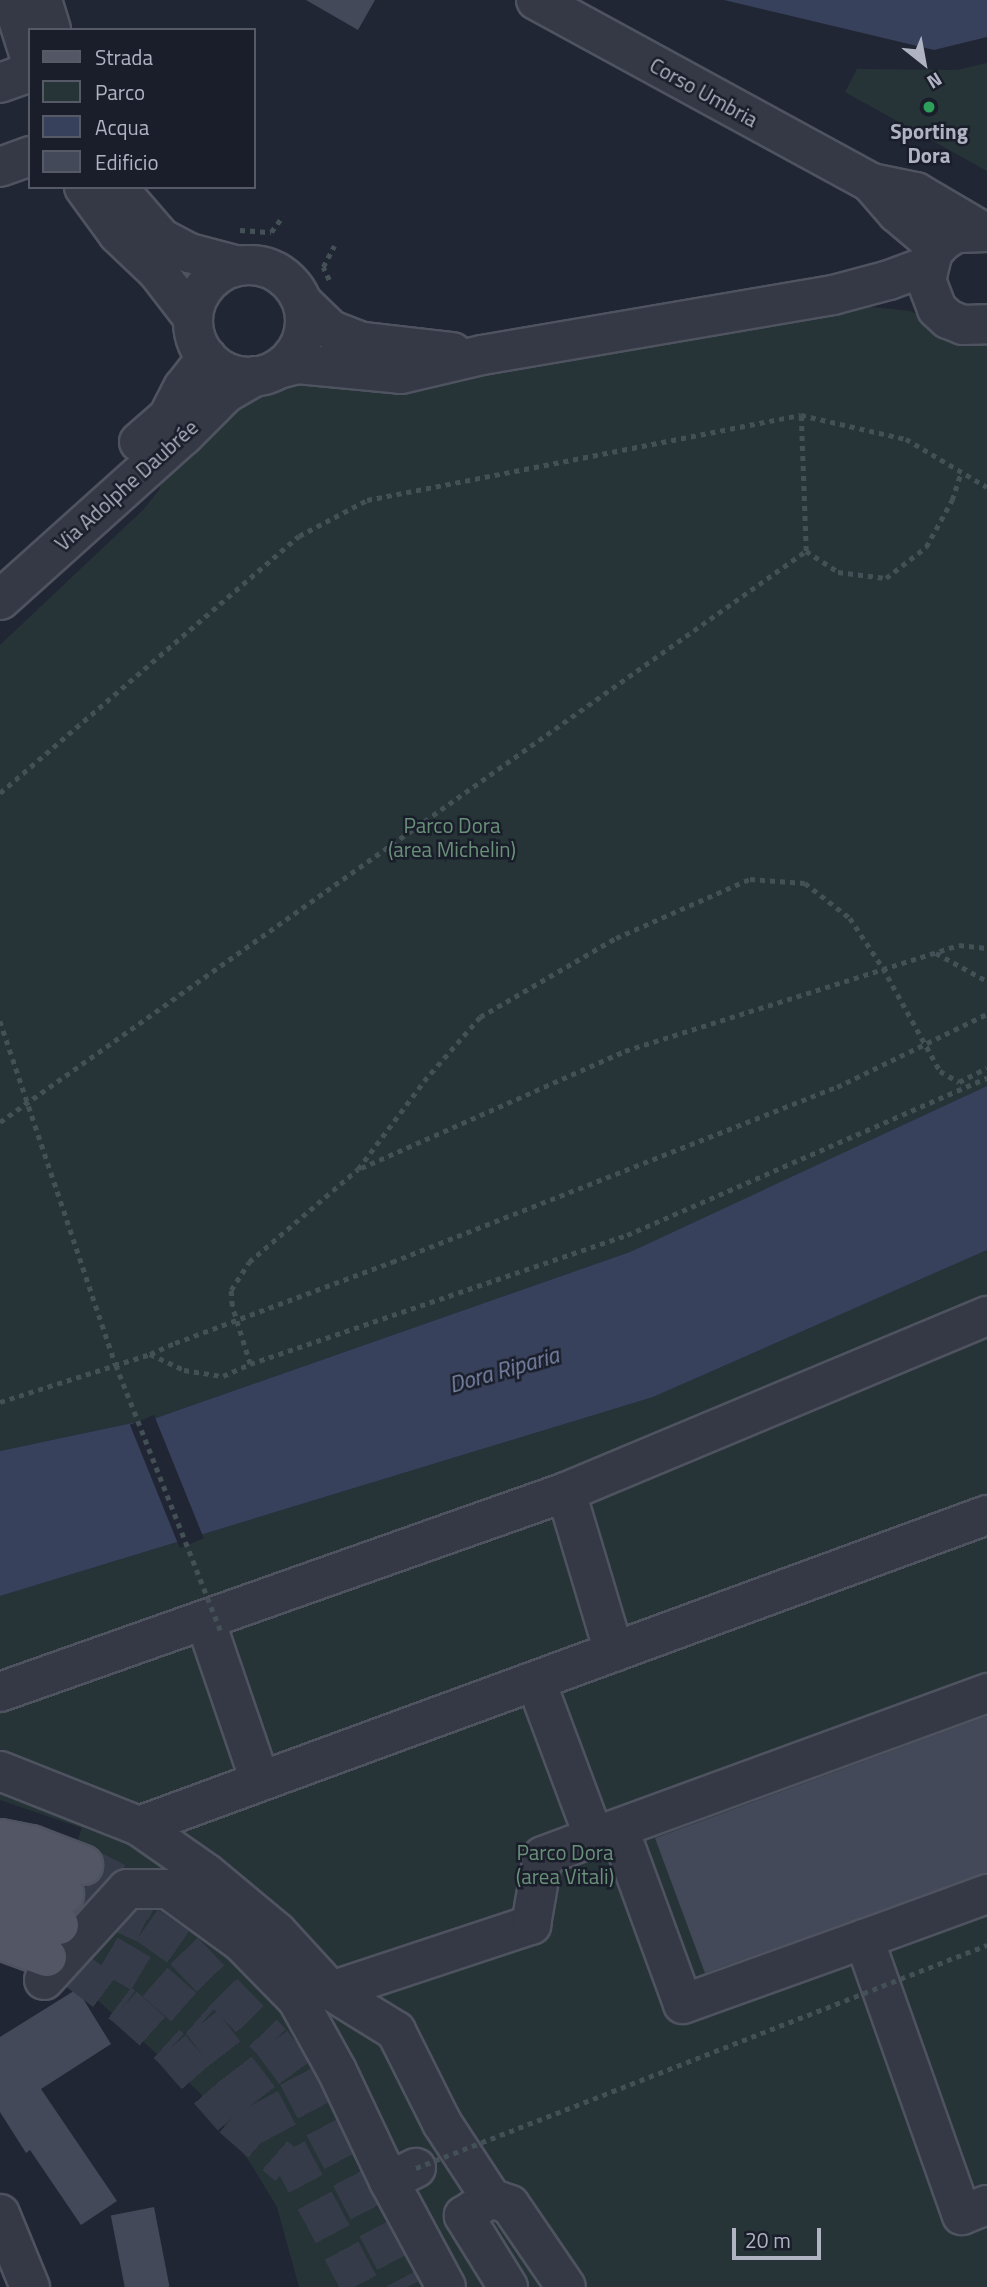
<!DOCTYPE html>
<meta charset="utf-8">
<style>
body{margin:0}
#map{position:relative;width:987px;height:2287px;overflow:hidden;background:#212634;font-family:"Titillium Web",sans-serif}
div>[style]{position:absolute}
.green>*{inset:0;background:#263438}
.water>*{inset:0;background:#38415c}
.pier>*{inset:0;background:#212634;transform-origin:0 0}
.building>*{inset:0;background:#434959;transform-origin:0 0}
.major-tunnel>*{height:38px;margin-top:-19px;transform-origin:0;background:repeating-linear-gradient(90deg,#363b49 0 38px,transparent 0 57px)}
.path>*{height:4.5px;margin-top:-2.25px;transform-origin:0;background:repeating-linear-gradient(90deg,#435055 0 5px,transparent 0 10px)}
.roads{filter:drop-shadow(2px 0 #4f5360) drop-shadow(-2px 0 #4f5360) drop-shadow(0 2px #4f5360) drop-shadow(0 -2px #4f5360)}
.minor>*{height:38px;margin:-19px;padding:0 19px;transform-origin:19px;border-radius:19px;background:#353945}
.minor>.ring{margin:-19px;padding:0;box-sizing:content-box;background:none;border:38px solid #353945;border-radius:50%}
.major>*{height:38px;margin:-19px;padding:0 19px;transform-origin:19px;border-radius:19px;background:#535765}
.path-bridge>*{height:4.5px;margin-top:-2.25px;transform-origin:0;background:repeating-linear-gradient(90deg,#435055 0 5px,transparent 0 10px)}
.dots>*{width:19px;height:19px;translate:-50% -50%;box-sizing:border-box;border:4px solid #1a1e2a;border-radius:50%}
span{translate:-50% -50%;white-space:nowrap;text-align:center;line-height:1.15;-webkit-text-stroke:5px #1a1e2a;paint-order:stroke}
.street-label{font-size:21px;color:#afb3c2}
.poi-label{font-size:21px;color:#afb3c2;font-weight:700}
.park-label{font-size:21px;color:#699078}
.water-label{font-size:23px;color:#7a86a8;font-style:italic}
.legend{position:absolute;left:28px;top:28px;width:228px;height:161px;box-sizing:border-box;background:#1a1e2a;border:2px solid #565a67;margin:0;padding:9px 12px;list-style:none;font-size:21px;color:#afb3c2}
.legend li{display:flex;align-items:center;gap:14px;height:35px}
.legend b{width:35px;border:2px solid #565a67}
.north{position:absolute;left:889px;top:28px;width:70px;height:70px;-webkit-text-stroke:5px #1a1e2a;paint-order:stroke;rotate:149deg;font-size:19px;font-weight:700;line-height:28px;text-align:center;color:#afb3c2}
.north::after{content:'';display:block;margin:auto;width:24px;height:32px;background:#afb3c2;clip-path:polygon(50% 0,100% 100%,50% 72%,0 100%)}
.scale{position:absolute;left:732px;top:2228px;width:89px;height:32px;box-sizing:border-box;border:4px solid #afb3c2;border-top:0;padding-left:9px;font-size:21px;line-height:24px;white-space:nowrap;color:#afb3c2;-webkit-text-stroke:5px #1a1e2a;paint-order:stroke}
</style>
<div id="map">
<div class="green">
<div style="clip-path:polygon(987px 63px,987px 171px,845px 92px,857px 69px,957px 70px)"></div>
<div style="clip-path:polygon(862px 306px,910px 311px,960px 333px,987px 334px,987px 1086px,630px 1252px,156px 1418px,0 1451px,0 645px,143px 510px,159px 490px,166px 468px,188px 441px,268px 388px,299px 378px,413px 389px)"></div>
<div style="clip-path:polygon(987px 1250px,987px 2287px,299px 2287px,277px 2207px,251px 2164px,200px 2093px,39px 1947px,82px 1828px,0 1800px,0 1596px,653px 1397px)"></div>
</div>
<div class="water">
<div style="clip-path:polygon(724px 0,987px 0,987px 37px,934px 50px)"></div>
<div style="clip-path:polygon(987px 1086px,987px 1250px,653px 1397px,0 1596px,0 1451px,156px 1418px,630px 1252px)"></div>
</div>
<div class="pier">
<div style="left:154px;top:1415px;width:133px;height:26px;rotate:68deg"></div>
</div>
<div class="building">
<div style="clip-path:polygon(306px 0,375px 0,358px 30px)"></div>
<div style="clip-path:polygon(987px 1716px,987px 1873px,705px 1973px,655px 1838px)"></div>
<div style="clip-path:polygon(77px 1989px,111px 2044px,41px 2089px,117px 2201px,81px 2225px,30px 2150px,26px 2153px,0 2112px,0 2037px)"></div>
<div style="left:154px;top:2207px;width:81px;height:44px;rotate:79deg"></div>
</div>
<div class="major-tunnel">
<div style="left:83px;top:1865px;width:83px;rotate:27.2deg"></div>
<div style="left:64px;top:1894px;width:48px;rotate:16.9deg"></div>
<div style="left:110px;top:1908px;width:41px;rotate:24.7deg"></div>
<div style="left:147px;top:1925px;width:45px;rotate:35.1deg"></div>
<div style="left:184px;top:1951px;width:127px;rotate:46deg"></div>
<div style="left:272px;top:2042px;width:42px;rotate:53.7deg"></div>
<div style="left:297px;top:2076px;width:238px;rotate:62.3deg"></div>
<div style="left:59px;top:1925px;width:112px;rotate:30.7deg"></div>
<div style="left:155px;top:1982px;width:62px;rotate:41.1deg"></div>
<div style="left:202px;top:2023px;width:97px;rotate:52.5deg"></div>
<div style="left:261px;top:2100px;width:212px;rotate:61.9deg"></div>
<div style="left:47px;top:1957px;width:30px;rotate:24deg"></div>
<div style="left:74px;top:1969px;width:62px;rotate:36.5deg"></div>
<div style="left:124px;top:2006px;width:63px;rotate:41.8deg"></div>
<div style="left:171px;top:2048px;width:93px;rotate:48.9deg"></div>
<div style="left:232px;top:2118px;width:74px;rotate:41.2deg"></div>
</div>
<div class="path">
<div style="left:240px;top:230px;width:31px;rotate:4deg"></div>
<div style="left:271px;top:232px;width:20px;rotate:-53deg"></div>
<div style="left:329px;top:280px;width:14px;rotate:-115deg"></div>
<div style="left:323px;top:267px;width:24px;rotate:-62deg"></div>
<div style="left:806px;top:551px;width:38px;rotate:33deg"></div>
<div style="left:838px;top:572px;width:48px;rotate:7.1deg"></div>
<div style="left:886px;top:578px;width:51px;rotate:-37.8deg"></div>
<div style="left:926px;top:547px;width:54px;rotate:-61deg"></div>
<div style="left:952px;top:500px;width:29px;rotate:-72deg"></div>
<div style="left:0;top:793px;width:394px;rotate:-40.7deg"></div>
<div style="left:299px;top:536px;width:77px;rotate:-27.9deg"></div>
<div style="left:367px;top:500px;width:442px;rotate:-11.1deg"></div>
<div style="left:801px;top:415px;width:108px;rotate:12.9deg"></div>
<div style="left:906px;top:439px;width:94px;rotate:30.7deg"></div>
<div style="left:936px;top:953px;width:58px;rotate:28.8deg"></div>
<div style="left:0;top:1021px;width:363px;rotate:71.4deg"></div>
<div style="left:0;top:1122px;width:988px;rotate:-35.32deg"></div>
<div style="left:806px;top:551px;width:136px;rotate:-92.1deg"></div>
<div style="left:361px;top:1168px;width:289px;rotate:-23.9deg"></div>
<div style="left:625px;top:1051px;width:350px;rotate:-17.6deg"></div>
<div style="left:959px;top:945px;width:28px;rotate:6deg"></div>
<div style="left:392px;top:1262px;width:478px;rotate:-21.5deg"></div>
<div style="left:150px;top:1354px;width:38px;rotate:25deg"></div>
<div style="left:184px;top:1370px;width:39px;rotate:9deg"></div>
<div style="left:223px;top:1376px;width:30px;rotate:-24deg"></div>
<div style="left:250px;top:1364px;width:398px;rotate:-18.9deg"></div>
<div style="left:627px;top:1235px;width:393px;rotate:-23.6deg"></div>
<div style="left:250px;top:1364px;width:61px;rotate:-107.2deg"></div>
<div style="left:232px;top:1306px;width:16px;rotate:-94deg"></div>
<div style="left:231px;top:1290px;width:33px;rotate:-57deg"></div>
<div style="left:249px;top:1262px;width:143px;rotate:-40.5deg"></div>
<div style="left:358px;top:1169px;width:110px;rotate:-53.1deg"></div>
<div style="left:424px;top:1081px;width:85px;rotate:-48.8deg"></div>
<div style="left:480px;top:1017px;width:157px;rotate:-30.2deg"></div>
<div style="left:616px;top:938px;width:146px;rotate:-23.8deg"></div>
<div style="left:750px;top:879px;width:55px;rotate:4.2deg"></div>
<div style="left:805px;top:883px;width:57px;rotate:37.9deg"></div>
<div style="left:850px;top:918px;width:60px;rotate:56.6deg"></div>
<div style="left:883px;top:968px;width:118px;rotate:61deg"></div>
<div style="left:940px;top:1071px;width:22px;rotate:30deg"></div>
<div style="left:959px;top:1082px;width:31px;rotate:-27deg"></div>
<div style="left:0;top:1402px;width:157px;rotate:-17.7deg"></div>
<div style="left:150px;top:1354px;width:27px;rotate:-24deg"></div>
</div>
<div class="roads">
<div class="minor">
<div style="left:12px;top:0;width:60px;rotate:72.5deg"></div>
<div style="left:42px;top:0;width:31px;rotate:73deg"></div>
<div style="left:536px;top:0;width:382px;rotate:28.6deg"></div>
<div style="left:871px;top:183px;width:46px;rotate:11.3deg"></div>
<div style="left:916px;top:192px;width:77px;rotate:30.6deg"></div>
<div style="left:0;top:83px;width:32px;rotate:-20deg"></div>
<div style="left:0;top:167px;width:32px;rotate:-20deg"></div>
<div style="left:871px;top:183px;width:40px;rotate:49deg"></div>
<div style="left:897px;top:213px;width:38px;rotate:40deg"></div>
<div style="left:926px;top:237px;width:16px;rotate:60deg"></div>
<div style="left:84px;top:187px;width:58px;rotate:54.1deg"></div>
<div style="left:118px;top:234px;width:54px;rotate:43.5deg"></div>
<div style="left:157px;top:271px;width:59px;rotate:52.5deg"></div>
<div style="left:117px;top:187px;width:67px;rotate:49.2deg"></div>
<div style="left:161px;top:238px;width:32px;rotate:28deg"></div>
<div style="left:189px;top:253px;width:48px;rotate:14.6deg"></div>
<div style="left:987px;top:232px;width:31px;rotate:178deg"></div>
<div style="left:956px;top:233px;width:15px;rotate:148deg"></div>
<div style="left:943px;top:241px;width:15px;rotate:132deg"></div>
<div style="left:933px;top:252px;width:29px;rotate:104deg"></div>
<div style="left:926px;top:280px;width:31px;rotate:69deg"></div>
<div style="left:937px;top:309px;width:15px;rotate:42deg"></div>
<div style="left:948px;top:319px;width:16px;rotate:22deg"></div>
<div style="left:963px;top:325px;width:24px;rotate:-2deg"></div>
<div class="ring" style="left:193px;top:265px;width:74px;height:74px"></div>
<div style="left:304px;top:304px;width:37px;rotate:44deg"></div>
<div style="left:331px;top:330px;width:34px;rotate:21deg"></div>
<div style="left:363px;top:342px;width:90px;rotate:6.4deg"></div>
<div style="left:278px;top:369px;width:21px;rotate:-14deg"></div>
<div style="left:298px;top:364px;width:103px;rotate:5.5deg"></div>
<div style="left:401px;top:374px;width:83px;rotate:-13.2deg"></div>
<div style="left:482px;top:355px;width:356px;rotate:-9.7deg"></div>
<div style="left:833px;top:295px;width:58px;rotate:-15deg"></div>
<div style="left:889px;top:280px;width:40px;rotate:-20.2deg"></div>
<div style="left:139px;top:442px;width:38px;rotate:-41deg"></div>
<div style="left:168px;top:417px;width:33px;rotate:-63deg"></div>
<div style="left:183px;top:388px;width:39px;rotate:-52deg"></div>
<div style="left:0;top:600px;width:246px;rotate:-41.9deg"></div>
<div style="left:183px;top:436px;width:61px;rotate:-45deg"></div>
<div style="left:226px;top:393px;width:34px;rotate:-30deg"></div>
<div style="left:566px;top:1492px;width:167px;rotate:73.3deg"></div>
<div style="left:205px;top:1620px;width:170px;rotate:71.1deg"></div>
<div style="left:536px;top:1682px;width:165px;rotate:69.5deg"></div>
<div style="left:594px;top:1837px;width:419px;rotate:-20.1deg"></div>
<div style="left:0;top:1692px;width:600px;rotate:-19.46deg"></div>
<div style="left:566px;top:1492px;width:456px;rotate:-22.7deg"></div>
<div style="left:0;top:1771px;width:149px;rotate:21.6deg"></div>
<div style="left:619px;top:1829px;width:186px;rotate:69.9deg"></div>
<div style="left:683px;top:2004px;width:192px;rotate:-19.8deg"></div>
<div style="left:864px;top:1939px;width:293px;rotate:70.5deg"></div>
<div style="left:962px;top:2215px;width:27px;rotate:-22deg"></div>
<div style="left:864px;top:1939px;width:131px;rotate:-20.1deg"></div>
<div style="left:44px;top:1980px;width:123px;rotate:-47.6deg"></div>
<div style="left:127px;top:1889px;width:41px"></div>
<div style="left:168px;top:1889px;width:90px;rotate:36deg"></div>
<div style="left:241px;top:1942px;width:80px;rotate:45.5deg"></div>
<div style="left:297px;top:1999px;width:82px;rotate:60.9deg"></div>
<div style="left:337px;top:2071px;width:122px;rotate:64.7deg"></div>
<div style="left:389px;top:2181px;width:30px;rotate:-26deg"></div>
<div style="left:331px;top:1991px;width:211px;rotate:-18.3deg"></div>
<div style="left:531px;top:1925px;width:70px;rotate:-80.1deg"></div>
<div style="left:543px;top:1856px;width:54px;rotate:-20.4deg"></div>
<div style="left:389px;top:2181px;width:120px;rotate:61.7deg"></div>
<div style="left:491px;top:2198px;width:20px;rotate:20deg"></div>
<div style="left:510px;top:2205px;width:99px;rotate:55.7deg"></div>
<div style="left:0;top:2214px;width:79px;rotate:67.7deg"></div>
<div style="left:508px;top:2287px;width:84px;rotate:-121.8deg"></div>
<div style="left:464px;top:2216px;width:32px;rotate:-34deg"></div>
<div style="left:491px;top:2198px;width:90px;rotate:-123.2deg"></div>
<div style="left:442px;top:2123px;width:103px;rotate:-116.6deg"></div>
<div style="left:396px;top:2031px;width:76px;rotate:-148.4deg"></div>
<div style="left:331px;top:1991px;width:80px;rotate:-132.5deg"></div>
<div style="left:277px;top:1932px;width:92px;rotate:-140.3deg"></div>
<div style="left:206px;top:1873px;width:82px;rotate:-145deg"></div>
<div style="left:139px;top:1826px;width:903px;rotate:-20.14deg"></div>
</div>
<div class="major">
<div style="left:0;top:1839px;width:32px;rotate:11deg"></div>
<div style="left:31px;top:1845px;width:56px;rotate:21deg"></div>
<div style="left:0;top:1875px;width:67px;rotate:16.5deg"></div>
<div style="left:0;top:1906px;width:62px;rotate:17.9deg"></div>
<div style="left:0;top:1940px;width:50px;rotate:19.9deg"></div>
</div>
</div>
<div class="path-bridge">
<div style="left:837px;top:1087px;width:167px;rotate:-26deg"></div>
<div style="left:175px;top:1343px;width:232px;rotate:-20.5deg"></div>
<div style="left:116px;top:1365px;width:286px;rotate:68.5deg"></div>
<div style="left:416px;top:2168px;width:613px;rotate:-21.33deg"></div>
</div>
<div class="dots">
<div style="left:929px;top:107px;background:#2e9e5b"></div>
</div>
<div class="street-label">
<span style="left:704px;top:92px;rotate:29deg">Corso Umbria</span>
<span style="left:126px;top:485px;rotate:-42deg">Via Adolphe Daubrée</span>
</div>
<div class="poi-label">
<span style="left:929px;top:143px">Sporting<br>Dora</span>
</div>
<div class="park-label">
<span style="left:452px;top:837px">Parco Dora<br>(area Michelin)</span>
<span style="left:565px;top:1864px">Parco Dora<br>(area Vitali)</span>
</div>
<div class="water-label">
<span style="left:504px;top:1370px;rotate:-16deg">Dora Riparia</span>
</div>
<ul class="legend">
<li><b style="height:9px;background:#535765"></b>Strada</li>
<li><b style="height:19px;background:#263438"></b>Parco</li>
<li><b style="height:19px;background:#38415c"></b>Acqua</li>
<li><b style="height:19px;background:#434959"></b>Edificio</li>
</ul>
<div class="north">N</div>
<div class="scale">20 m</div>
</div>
